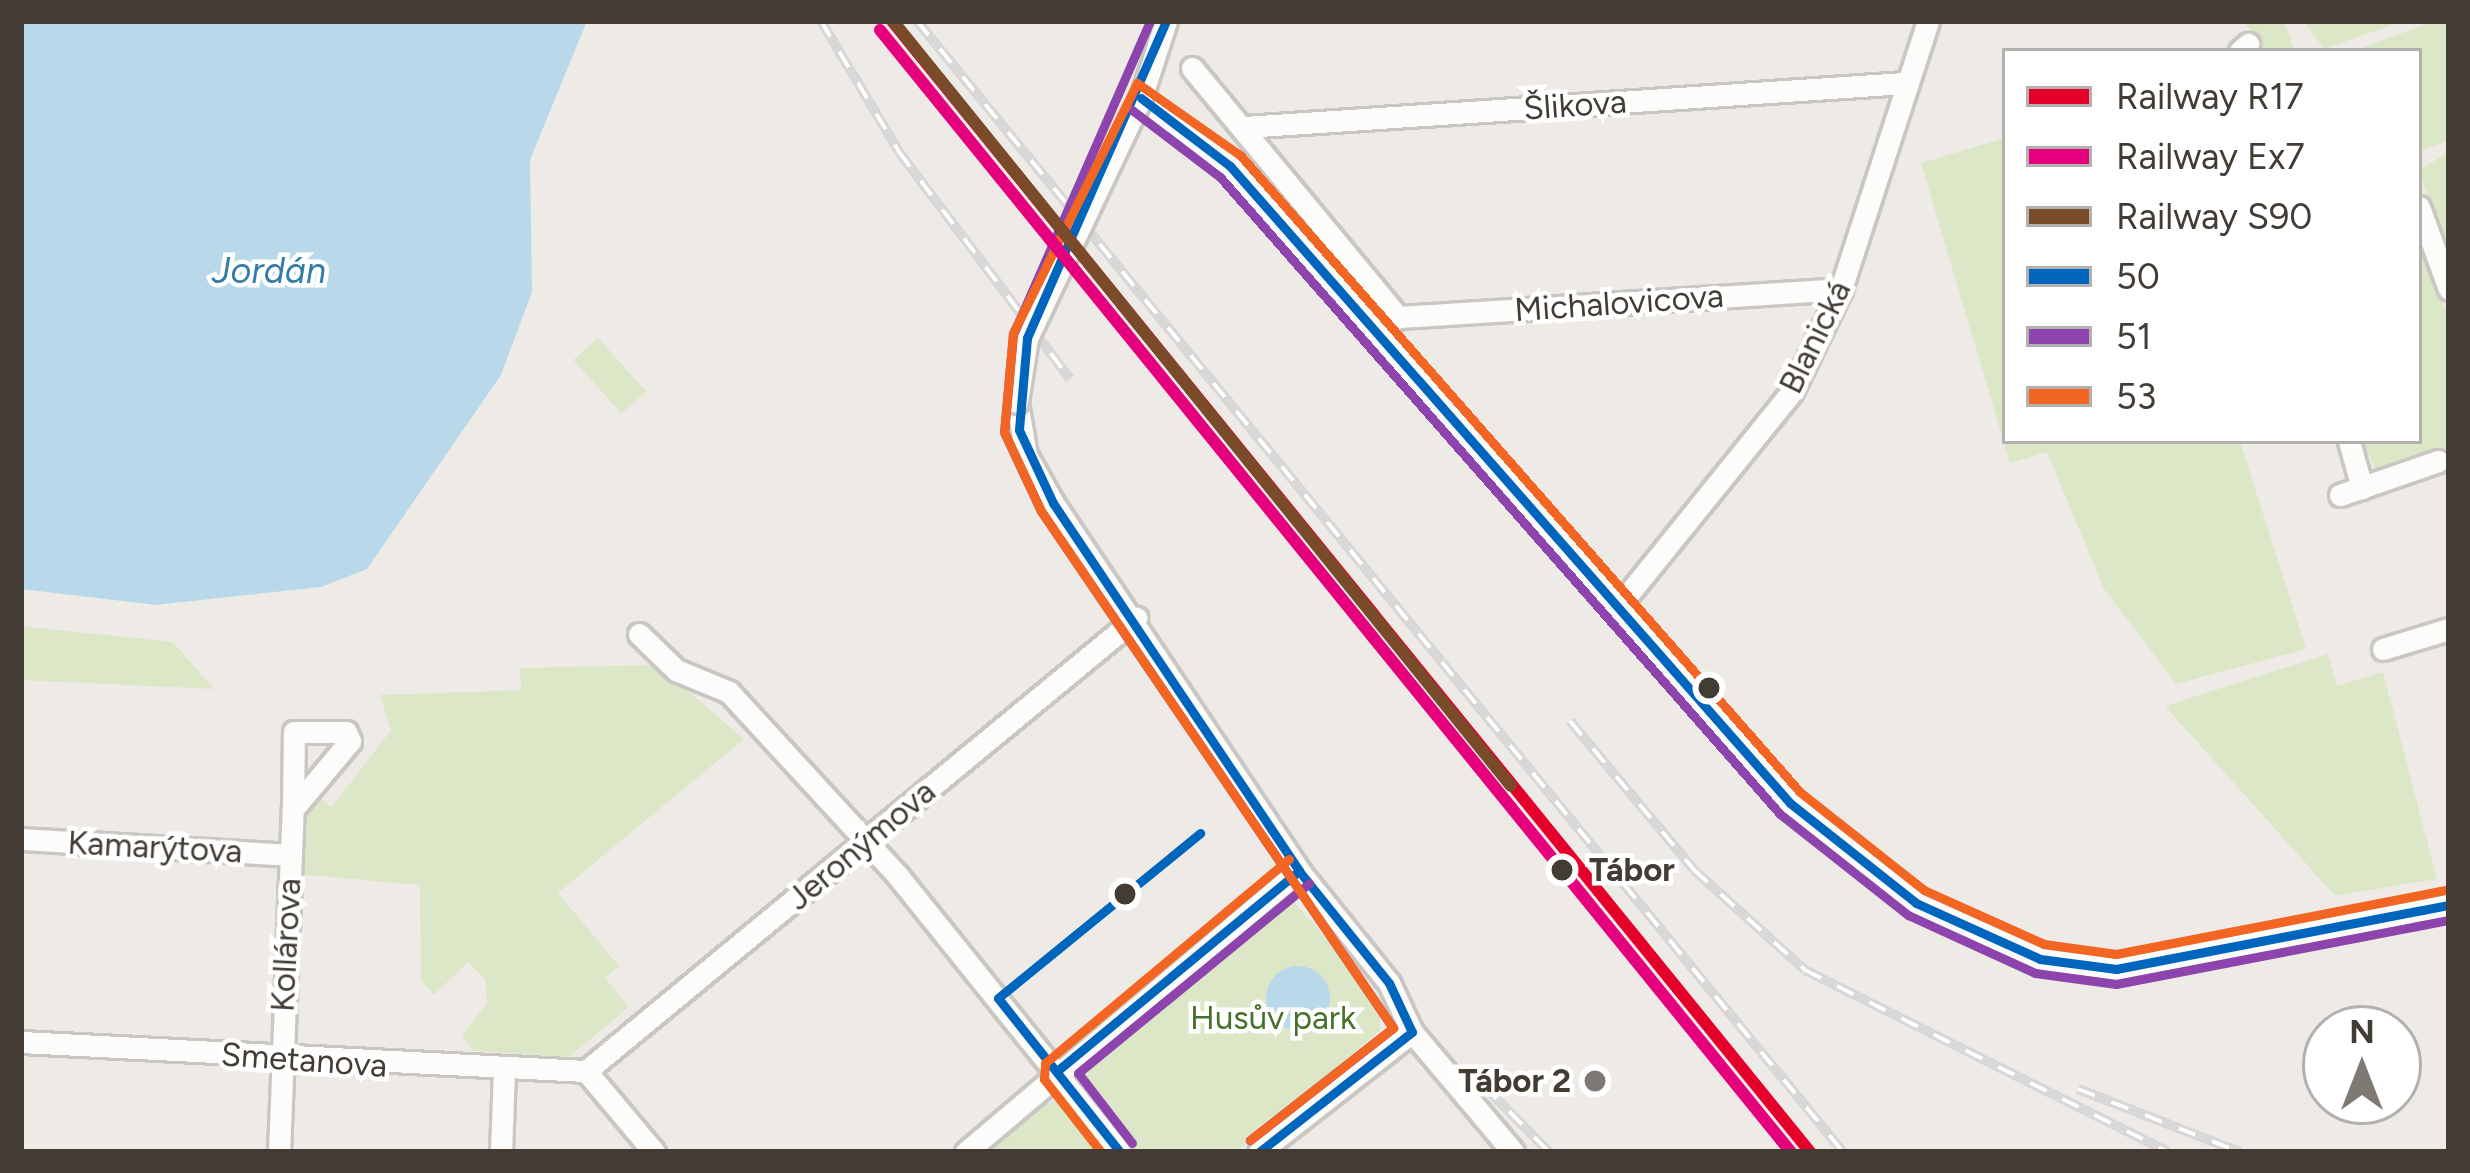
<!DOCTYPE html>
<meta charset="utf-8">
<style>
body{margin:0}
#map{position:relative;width:2470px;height:1173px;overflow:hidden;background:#eeebe7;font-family:Figtree,sans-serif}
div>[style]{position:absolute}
.green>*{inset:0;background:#dce7c8;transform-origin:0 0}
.water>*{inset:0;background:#b9d9ea}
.round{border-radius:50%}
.roads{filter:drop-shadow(3px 0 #cac7c3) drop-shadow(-3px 0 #cac7c3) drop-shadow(0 3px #cac7c3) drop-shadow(0 -3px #cac7c3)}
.minor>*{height:21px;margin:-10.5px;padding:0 10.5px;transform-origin:10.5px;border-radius:10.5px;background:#fcfcfb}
.rail>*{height:10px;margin-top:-5px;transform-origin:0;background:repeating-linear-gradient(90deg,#fff 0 18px,#d8d7d7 0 36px);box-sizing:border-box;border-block:3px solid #d8d7d7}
.bridges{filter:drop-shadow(3px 0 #cac7c3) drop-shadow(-3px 0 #cac7c3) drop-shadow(0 3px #cac7c3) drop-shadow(0 -3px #cac7c3)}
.minor-bridge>*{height:21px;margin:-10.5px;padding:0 10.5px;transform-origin:10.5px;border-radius:10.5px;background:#fcfcfb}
.bus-1>*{height:9px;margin:-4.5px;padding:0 4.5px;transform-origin:4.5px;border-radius:4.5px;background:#0065bd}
.bus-2>*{height:9px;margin:-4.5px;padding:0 4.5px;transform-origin:4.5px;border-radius:4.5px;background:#8e44ad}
.bus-3>*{height:9px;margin:-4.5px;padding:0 4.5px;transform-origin:4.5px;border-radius:4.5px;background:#f26522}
.rail-1>*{height:12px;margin:-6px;padding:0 6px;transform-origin:6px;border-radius:6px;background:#e4002b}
.rail-2>*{height:12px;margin:-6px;padding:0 6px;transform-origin:6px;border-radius:6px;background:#e5007d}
.rail-3>*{height:12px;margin:-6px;padding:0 6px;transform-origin:6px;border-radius:6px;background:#7a4b2a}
.dots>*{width:33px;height:33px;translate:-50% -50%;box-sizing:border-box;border:6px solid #fff;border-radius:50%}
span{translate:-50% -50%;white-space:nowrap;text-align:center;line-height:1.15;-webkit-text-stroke:9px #fff;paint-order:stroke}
.street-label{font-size:33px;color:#423c34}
.stop-label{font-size:33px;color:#423c34;font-weight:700}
.left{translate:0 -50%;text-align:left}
.park-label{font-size:33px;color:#48702b}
.poi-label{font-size:33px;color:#423c34;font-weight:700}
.right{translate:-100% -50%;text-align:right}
.water-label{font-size:36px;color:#347ca7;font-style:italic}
.frame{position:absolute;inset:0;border:24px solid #423c34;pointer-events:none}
.legend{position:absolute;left:2002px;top:48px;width:420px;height:396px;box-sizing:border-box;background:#fff;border:3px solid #b3b1ae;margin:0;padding:15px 21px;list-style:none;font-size:36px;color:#423c34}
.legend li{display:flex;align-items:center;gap:24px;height:60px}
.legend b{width:60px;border:3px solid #b3b1ae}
.north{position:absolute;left:2302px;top:1005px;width:120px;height:120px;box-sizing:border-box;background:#fff;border:3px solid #b3b1ae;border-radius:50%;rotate:0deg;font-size:33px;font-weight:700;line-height:48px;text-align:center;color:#423c34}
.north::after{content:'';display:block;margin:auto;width:42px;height:54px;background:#7e7973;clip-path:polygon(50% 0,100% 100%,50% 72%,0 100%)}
</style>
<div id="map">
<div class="green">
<div style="clip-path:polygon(2241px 21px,2284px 21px,2295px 51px,2251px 51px,2257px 36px)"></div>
<div style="clip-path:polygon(2304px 21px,2403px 21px,2324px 49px)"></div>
<div style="clip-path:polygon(2434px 21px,2449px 21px,2449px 140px,2419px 152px,2419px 51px,2354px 51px)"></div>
<div style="clip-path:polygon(2005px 138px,2005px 441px,2240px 441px,2306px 649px,2176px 684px,2104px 589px,2047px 452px,2010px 463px,1921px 163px)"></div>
<div style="clip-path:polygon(2449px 151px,2449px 254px,2419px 171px)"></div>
<div style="clip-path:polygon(2419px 234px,2449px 320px,2449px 471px,2439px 451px,2377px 472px,2362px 441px,2419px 441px)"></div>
<div style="left:598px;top:338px;width:72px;height:33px;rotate:48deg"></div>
<div style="clip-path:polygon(21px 626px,173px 642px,214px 689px,21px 680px)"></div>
<div style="clip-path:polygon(2328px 654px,2337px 686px,2383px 672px,2437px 879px,2335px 896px,2165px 706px)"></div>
<div style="clip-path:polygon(657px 665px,744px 739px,558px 893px,619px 966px,605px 978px,629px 1007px,569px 1057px,474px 1051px,462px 1035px,487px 1003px,485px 979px,468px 962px,434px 995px,421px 981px,420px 885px,296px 874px,302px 823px,320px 799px,332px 807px,391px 730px,380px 695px,521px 690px,520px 668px)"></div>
<div style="clip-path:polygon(1287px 894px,1380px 1000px,1380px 1030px,1237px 1152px,1133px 1152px,1079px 1065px)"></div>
<div style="clip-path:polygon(1055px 1101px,1102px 1152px,983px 1152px,1041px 1106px)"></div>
</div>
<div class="water">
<div style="clip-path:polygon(21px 21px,587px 21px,530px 160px,532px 292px,501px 375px,367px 569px,321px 587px,156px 605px,21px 589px)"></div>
<div class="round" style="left:1266px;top:966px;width:64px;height:64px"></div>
</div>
<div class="roads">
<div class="minor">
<div style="left:1166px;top:21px;width:81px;rotate:108deg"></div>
<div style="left:1141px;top:98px;width:112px;rotate:37.4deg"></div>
<div style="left:1230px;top:166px;width:848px;rotate:48.68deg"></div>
<div style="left:1790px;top:803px;width:161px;rotate:38.4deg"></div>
<div style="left:1916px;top:903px;width:136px;rotate:24.3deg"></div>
<div style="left:2040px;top:959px;width:77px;rotate:7.5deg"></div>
<div style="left:2116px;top:969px;width:339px;rotate:-10.9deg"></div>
<div style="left:2240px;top:51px;width:11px;rotate:-41deg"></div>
<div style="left:1192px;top:68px;width:323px;rotate:50.4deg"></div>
<div style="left:1398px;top:317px;width:11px;rotate:146deg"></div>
<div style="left:1244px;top:127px;width:662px;rotate:-3.81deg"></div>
<div style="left:2419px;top:207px;width:87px;rotate:69.9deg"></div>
<div style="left:1398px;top:317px;width:444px;rotate:-3.6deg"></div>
<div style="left:1017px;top:402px;width:54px;rotate:80.4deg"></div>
<div style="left:1026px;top:455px;width:55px;rotate:60.6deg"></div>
<div style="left:1053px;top:503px;width:443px;rotate:56.2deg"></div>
<div style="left:1299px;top:871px;width:144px;rotate:51.2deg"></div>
<div style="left:1389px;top:983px;width:54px;rotate:64.9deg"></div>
<div style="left:1412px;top:1032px;width:157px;rotate:49.9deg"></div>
<div style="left:2349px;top:441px;width:49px;rotate:74.5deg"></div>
<div style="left:2340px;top:495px;width:104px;rotate:-19.1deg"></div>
<div style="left:1618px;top:607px;width:277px;rotate:-51.1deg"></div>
<div style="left:1792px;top:391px;width:113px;rotate:-64.3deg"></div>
<div style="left:1841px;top:289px;width:282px;rotate:-72deg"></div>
<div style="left:639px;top:634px;width:52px;rotate:44.2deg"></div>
<div style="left:676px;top:670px;width:57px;rotate:22.5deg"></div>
<div style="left:729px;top:692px;width:250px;rotate:47.4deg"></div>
<div style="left:898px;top:876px;width:354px;rotate:51.2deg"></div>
<div style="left:2383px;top:649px;width:69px;rotate:-16.9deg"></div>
<div style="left:294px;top:732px;width:52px"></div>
<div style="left:346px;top:732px;width:10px;rotate:66deg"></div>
<div style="left:350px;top:741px;width:89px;rotate:130deg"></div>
<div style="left:293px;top:809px;width:77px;rotate:-89.3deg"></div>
<div style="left:21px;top:839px;width:269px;rotate:3.4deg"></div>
<div style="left:21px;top:1042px;width:566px;rotate:2.94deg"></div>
<div style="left:586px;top:1071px;width:713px;rotate:-39.48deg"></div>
<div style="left:586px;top:1071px;width:106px;rotate:50deg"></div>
<div style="left:279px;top:1152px;width:343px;rotate:-87.7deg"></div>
<div style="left:501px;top:1152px;width:80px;rotate:-87.9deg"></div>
<div style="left:966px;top:1152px;width:436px;rotate:-40.2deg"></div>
<div style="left:1259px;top:1152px;width:194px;rotate:-38.1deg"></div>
</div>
</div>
<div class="rail">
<div style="left:821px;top:21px;width:152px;rotate:59.2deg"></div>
<div style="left:899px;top:152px;width:284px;rotate:53deg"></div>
<div style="left:917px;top:21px;width:1462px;rotate:50.69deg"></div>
<div style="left:1570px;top:721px;width:194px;rotate:50.2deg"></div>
<div style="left:1694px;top:870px;width:149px;rotate:42deg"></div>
<div style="left:1805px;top:970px;width:406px;rotate:26.6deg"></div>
<div style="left:1484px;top:1086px;width:93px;rotate:45.4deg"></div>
<div style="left:2078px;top:1089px;width:174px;rotate:21.3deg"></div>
</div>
<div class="bridges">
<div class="minor-bridge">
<div style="left:1017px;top:402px;width:65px;rotate:-81.1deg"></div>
<div style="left:1027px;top:338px;width:266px;rotate:-64.6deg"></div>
</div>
</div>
<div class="bus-1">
<div style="left:1166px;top:21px;width:346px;rotate:113.7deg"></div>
<div style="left:1027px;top:338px;width:92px;rotate:95deg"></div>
<div style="left:1019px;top:430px;width:81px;rotate:65deg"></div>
<div style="left:1053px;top:503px;width:443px;rotate:56.2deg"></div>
<div style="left:1299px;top:871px;width:144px;rotate:51.2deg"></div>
<div style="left:1389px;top:983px;width:54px;rotate:64.9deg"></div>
<div style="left:1412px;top:1032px;width:194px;rotate:141.9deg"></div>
<div style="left:1141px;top:98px;width:112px;rotate:37.4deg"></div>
<div style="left:1230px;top:166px;width:848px;rotate:48.68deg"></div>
<div style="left:1790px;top:803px;width:161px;rotate:38.4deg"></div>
<div style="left:1916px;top:903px;width:136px;rotate:24.3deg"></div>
<div style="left:2040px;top:959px;width:77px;rotate:7.5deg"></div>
<div style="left:2116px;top:969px;width:339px;rotate:-10.9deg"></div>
<div style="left:1057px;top:1071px;width:314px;rotate:-39.6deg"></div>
<div style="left:1120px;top:1152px;width:196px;rotate:-128.4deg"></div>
<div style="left:998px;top:998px;width:261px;rotate:-39.2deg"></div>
</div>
<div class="bus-2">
<div style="left:1150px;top:21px;width:342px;rotate:113.6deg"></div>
<div style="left:1013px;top:334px;width:98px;rotate:95.2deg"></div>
<div style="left:1004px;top:432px;width:87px;rotate:64.9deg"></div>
<div style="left:1041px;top:511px;width:625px;rotate:55.75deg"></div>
<div style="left:1393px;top:1028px;width:182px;rotate:141.9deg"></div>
<div style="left:1132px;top:110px;width:111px;rotate:37.3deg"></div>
<div style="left:1220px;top:177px;width:848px;rotate:48.68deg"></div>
<div style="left:1780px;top:814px;width:163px;rotate:38.3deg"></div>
<div style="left:1908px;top:915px;width:140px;rotate:24.5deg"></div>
<div style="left:2035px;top:973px;width:82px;rotate:7.7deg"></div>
<div style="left:2116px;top:984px;width:339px;rotate:-10.9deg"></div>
<div style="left:1132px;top:1143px;width:88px;rotate:-127.6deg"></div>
<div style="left:1078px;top:1073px;width:299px;rotate:-39.4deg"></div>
</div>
<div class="bus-3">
<div style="left:1250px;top:1140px;width:182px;rotate:-38.1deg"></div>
<div style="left:1393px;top:1028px;width:625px;rotate:-124.25deg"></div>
<div style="left:1041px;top:511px;width:87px;rotate:-115.1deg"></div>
<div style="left:1004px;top:432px;width:99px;rotate:-84.8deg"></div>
<div style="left:1013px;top:333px;width:279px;rotate:-63.6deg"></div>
<div style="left:1137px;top:83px;width:126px;rotate:35deg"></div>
<div style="left:1240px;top:155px;width:848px;rotate:48.68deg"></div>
<div style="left:1800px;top:792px;width:158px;rotate:38.3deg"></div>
<div style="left:1924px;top:890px;width:132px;rotate:24.2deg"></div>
<div style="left:2044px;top:944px;width:73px;rotate:7.9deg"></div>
<div style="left:2116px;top:954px;width:336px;rotate:-11deg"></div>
<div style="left:1101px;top:1152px;width:93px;rotate:-128deg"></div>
<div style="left:1044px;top:1079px;width:16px;rotate:-86deg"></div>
<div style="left:1045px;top:1063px;width:318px;rotate:-39.9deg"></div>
</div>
<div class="rail-1">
<div style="left:892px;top:21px;width:1457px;rotate:50.93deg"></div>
</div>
<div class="rail-2">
<div style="left:880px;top:30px;width:1445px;rotate:50.93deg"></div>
</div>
<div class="rail-3">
<div style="left:893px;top:21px;width:983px;rotate:51.07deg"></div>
</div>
<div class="dots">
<div style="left:1709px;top:688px;background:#423c34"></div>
<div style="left:1562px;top:870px;background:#423c34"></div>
<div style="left:1125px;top:894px;background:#423c34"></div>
<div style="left:1595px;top:1081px;background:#7e7973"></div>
</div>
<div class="street-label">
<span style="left:1575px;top:105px;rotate:-4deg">Šlikova</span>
<span style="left:1619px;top:303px;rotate:-4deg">Michalovicova</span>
<span style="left:1815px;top:337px;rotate:-64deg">Blanická</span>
<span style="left:861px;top:845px;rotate:-40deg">Jeronýmova</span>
<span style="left:155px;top:847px;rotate:3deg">Kamarýtova</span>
<span style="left:286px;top:945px;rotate:-87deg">Kollárova</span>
<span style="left:304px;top:1060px;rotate:4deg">Smetanova</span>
</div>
<div class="stop-label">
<span class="left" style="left:1589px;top:870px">Tábor</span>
</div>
<div class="park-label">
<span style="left:1273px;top:1018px">Husův park</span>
</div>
<div class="poi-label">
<span class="right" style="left:1571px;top:1081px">Tábor 2</span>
</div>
<div class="water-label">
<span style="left:269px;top:271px">Jordán</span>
</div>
<div class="frame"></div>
<ul class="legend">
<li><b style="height:15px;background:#e4002b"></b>Railway R17</li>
<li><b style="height:15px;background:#e5007d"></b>Railway Ex7</li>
<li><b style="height:15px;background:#7a4b2a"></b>Railway S90</li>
<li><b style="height:15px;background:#0065bd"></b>50</li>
<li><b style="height:15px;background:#8e44ad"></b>51</li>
<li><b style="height:15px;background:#f26522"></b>53</li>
</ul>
<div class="north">N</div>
</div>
